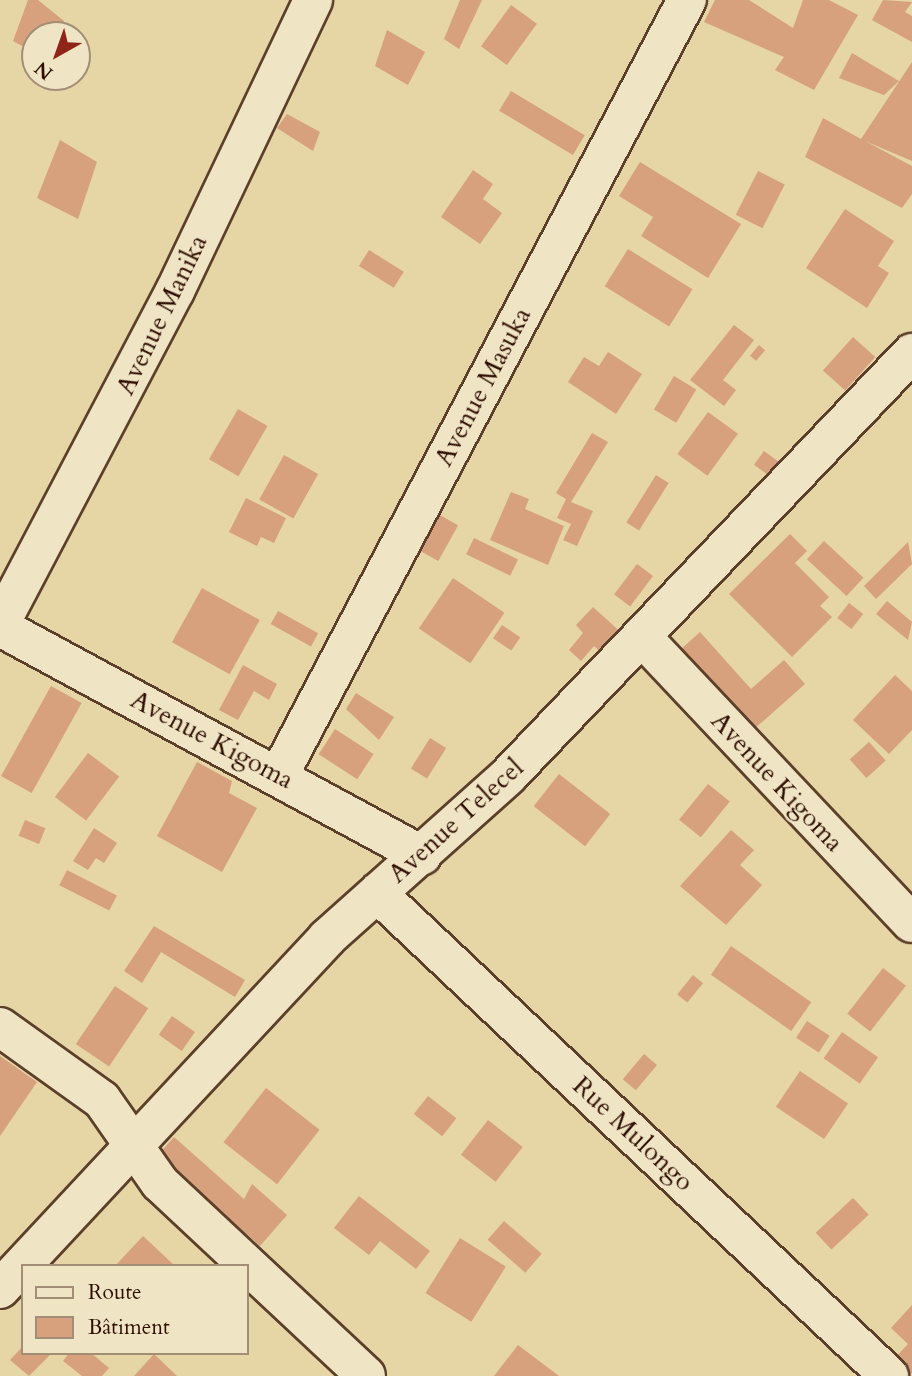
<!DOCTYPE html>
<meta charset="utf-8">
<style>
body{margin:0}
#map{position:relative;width:912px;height:1376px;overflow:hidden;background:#e6d5a5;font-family:Cardo,serif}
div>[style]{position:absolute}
.building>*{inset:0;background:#d6a17c;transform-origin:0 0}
.roads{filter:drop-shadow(2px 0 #5c3f2a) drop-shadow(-2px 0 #5c3f2a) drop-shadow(0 2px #5c3f2a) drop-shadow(0 -2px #5c3f2a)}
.minor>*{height:38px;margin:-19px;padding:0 19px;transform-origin:19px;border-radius:19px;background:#efe4c4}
span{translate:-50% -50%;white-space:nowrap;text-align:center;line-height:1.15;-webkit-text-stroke:5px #efe4c4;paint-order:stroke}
.street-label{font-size:26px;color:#2e0d01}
.legend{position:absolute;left:21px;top:1264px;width:228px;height:91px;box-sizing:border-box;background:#efe4c4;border:2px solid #a28e76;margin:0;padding:9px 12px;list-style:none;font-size:21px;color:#2e0d01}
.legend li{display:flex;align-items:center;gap:14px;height:35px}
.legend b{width:35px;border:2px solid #a28e76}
.north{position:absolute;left:21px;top:21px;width:70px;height:70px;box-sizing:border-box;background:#efe4c4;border:2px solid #a28e76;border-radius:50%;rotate:220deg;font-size:19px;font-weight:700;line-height:28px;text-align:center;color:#2e0d01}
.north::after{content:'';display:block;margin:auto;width:24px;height:32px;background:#8f2418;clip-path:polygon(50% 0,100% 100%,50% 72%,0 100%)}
</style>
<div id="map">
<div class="building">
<div style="clip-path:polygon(28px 0,38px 0,64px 21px,58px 35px,35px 35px,35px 53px,13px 41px)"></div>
<div style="clip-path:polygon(460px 0,482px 0,459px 49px,444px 39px)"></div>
<div style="clip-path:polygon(715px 0,749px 0,793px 28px,803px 0,829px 0,858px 15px,814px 90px,775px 70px,784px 57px,704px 22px)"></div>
<div style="clip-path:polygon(883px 0,912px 2px,905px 12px,912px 16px,912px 42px,872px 20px)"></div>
<div style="left:511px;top:5px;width:32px;height:51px;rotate:36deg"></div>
<div style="clip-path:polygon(387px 30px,425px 52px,408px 85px,375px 66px)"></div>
<div style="clip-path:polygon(852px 53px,899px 81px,884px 95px,839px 78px)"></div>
<div style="clip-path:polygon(912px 62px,912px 161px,865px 141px,912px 166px,912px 194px,902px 208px,805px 157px,823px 118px,861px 139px)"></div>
<div style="left:511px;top:91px;width:86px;height:23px;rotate:31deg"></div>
<div style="clip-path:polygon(287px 114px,320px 132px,313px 151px,277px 128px)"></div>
<div style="clip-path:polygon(60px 140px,97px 162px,78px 219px,37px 198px)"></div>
<div style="clip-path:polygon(640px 162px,741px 224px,708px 278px,641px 236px,653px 217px,619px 196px)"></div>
<div style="clip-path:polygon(473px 170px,493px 184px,483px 199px,502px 213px,480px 244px,441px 217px)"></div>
<div style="left:758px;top:171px;width:30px;height:49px;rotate:27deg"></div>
<div style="clip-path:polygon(845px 209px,894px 241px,878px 266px,889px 273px,867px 308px,806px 268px)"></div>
<div style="left:628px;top:249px;width:76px;height:44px;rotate:32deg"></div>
<div style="left:369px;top:250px;width:41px;height:19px;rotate:32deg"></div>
<div style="clip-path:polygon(734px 325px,754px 340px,723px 380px,736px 390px,724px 406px,690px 380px)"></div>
<div style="left:853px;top:337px;width:30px;height:45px;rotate:42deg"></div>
<div style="left:759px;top:345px;width:8px;height:14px;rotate:40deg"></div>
<div style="clip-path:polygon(608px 352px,642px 374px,616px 414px,568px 382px,584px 357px,599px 366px)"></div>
<div style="left:674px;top:376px;width:26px;height:39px;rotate:31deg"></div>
<div style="left:238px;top:409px;width:34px;height:58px;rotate:30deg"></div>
<div style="left:708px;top:412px;width:37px;height:52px;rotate:36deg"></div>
<div style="clip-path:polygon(592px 433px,608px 442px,571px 502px,593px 511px,577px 546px,563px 540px,571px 524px,557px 518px,566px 499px,556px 493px)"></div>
<div style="left:764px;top:451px;width:22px;height:17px;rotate:36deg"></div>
<div style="left:284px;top:455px;width:39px;height:51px;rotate:29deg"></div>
<div style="left:656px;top:475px;width:15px;height:56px;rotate:32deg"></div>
<div style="clip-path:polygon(511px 492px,529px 499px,525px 509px,564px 526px,548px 565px,490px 540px)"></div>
<div style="clip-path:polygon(246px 498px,286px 518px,274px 543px,261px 537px,257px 546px,229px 532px)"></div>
<div style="left:438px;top:514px;width:23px;height:41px;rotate:29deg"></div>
<div style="clip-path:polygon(790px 534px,807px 551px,795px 563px,829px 597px,820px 606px,832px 617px,792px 657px,729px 594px)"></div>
<div style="left:474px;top:538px;width:49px;height:18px;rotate:26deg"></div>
<div style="left:824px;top:541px;width:54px;height:25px;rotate:43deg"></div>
<div style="clip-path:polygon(908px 542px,912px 564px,876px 599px,864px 586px)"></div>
<div style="left:637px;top:564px;width:20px;height:38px;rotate:37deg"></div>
<div style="left:453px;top:578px;width:62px;height:61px;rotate:34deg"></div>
<div style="left:202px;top:588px;width:66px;height:62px;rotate:29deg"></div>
<div style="clip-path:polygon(887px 601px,912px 622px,908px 640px,876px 614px)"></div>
<div style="left:849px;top:603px;width:18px;height:19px;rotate:38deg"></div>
<div style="clip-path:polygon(593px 607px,625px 636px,606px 657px,594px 646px,581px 661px,569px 650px,583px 633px,576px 625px)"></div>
<div style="left:278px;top:611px;width:46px;height:15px;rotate:29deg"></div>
<div style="left:502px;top:625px;width:22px;height:16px;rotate:34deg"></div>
<div style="clip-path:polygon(700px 632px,751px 689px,784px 660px,805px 684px,752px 731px,680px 650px)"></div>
<div style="clip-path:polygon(243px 665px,277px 684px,269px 700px,254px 691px,238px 720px,219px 710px)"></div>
<div style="clip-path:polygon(895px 675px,912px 691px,912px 730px,889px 754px,853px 720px)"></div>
<div style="left:51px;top:686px;width:35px;height:103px;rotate:29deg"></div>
<div style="clip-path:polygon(356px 693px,394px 717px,379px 740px,346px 709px)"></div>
<div style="left:335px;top:729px;width:46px;height:30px;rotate:33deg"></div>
<div style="left:430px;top:738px;width:19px;height:36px;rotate:32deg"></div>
<div style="left:869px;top:742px;width:25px;height:26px;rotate:48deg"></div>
<div style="left:88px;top:753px;width:39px;height:55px;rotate:37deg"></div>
<div style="clip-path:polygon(197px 762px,232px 781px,229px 793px,257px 808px,222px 872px,157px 836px)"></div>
<div style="left:559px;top:774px;width:65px;height:41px;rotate:38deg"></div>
<div style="left:708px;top:784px;width:28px;height:46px;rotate:39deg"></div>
<div style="left:25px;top:820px;width:22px;height:17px;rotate:22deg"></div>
<div style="clip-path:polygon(94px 828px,117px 843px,104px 863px,96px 858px,88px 870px,73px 861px)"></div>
<div style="clip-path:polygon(731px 830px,754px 850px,740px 865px,762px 885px,726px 925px,680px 886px)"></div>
<div style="left:67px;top:870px;width:56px;height:17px;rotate:27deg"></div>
<div style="clip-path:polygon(154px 926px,245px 980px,235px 997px,161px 952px,142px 983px,124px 971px)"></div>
<div style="left:731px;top:946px;width:98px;height:35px;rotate:35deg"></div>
<div style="left:883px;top:968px;width:29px;height:58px;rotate:38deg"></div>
<div style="left:693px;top:975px;width:13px;height:25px;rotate:39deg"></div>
<div style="left:115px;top:986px;width:40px;height:70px;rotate:34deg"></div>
<div style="left:172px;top:1016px;width:28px;height:23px;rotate:35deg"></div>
<div style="left:807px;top:1021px;width:27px;height:20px;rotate:33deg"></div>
<div style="left:842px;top:1032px;width:44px;height:32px;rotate:35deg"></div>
<div style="left:644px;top:1054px;width:17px;height:33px;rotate:40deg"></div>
<div style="clip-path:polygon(0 1056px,37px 1082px,0 1136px)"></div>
<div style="left:800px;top:1071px;width:58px;height:43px;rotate:34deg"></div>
<div style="left:266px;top:1088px;width:68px;height:69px;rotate:38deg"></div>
<div style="left:428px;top:1096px;width:36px;height:23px;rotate:38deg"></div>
<div style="left:488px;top:1120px;width:44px;height:44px;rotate:38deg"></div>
<div style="clip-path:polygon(174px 1137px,244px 1199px,252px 1184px,287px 1215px,260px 1246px,158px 1155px)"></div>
<div style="clip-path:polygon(359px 1196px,430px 1251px,416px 1269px,380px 1241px,369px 1255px,334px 1228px)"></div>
<div style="left:853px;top:1198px;width:23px;height:51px;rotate:47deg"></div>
<div style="left:504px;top:1221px;width:50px;height:25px;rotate:41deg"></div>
<div style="clip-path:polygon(143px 1236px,175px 1266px,115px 1266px)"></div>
<div style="left:460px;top:1238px;width:54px;height:65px;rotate:32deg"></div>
<div style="clip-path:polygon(912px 1305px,912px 1373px,906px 1376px,891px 1362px,908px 1344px,891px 1328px)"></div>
<div style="clip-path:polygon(518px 1345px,559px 1376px,494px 1376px)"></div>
<div style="clip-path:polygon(23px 1346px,23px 1353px,52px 1353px,29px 1376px,10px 1360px)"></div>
<div style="clip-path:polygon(69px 1353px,91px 1353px,109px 1368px,102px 1376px,82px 1376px,63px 1361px)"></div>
<div style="clip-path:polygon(154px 1354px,177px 1376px,134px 1376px)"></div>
</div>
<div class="roads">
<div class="minor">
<div style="left:0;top:624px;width:376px;rotate:-62.3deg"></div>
<div style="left:175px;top:291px;width:322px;rotate:-64.6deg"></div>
<div style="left:0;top:627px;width:480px;rotate:28.4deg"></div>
<div style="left:644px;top:639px;width:390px;rotate:46.7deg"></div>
<div style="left:279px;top:775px;width:876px;rotate:-62.24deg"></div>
<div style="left:377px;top:893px;width:704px;rotate:43.33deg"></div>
<div style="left:0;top:1027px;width:125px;rotate:35.6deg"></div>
<div style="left:102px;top:1100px;width:101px;rotate:55.1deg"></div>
<div style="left:160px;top:1183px;width:282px;rotate:43.1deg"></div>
<div style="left:0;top:1289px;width:480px;rotate:-47deg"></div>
<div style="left:327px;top:938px;width:243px;rotate:-41.8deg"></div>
<div style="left:508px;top:776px;width:585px;rotate:-46.32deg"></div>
</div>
</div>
<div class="street-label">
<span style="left:162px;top:315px;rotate:-64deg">Avenue Manika</span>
<span style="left:483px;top:387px;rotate:-62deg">Avenue Masuka</span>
<span style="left:212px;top:740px;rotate:28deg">Avenue Kigoma</span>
<span style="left:777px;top:782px;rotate:47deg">Avenue Kigoma</span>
<span style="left:456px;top:821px;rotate:-42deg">Avenue Telecel</span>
<span style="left:633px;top:1134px;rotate:43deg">Rue Mulongo</span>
</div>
<ul class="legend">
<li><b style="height:9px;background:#efe4c4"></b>Route</li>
<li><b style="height:19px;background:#d6a17c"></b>Bâtiment</li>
</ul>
<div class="north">N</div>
</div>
